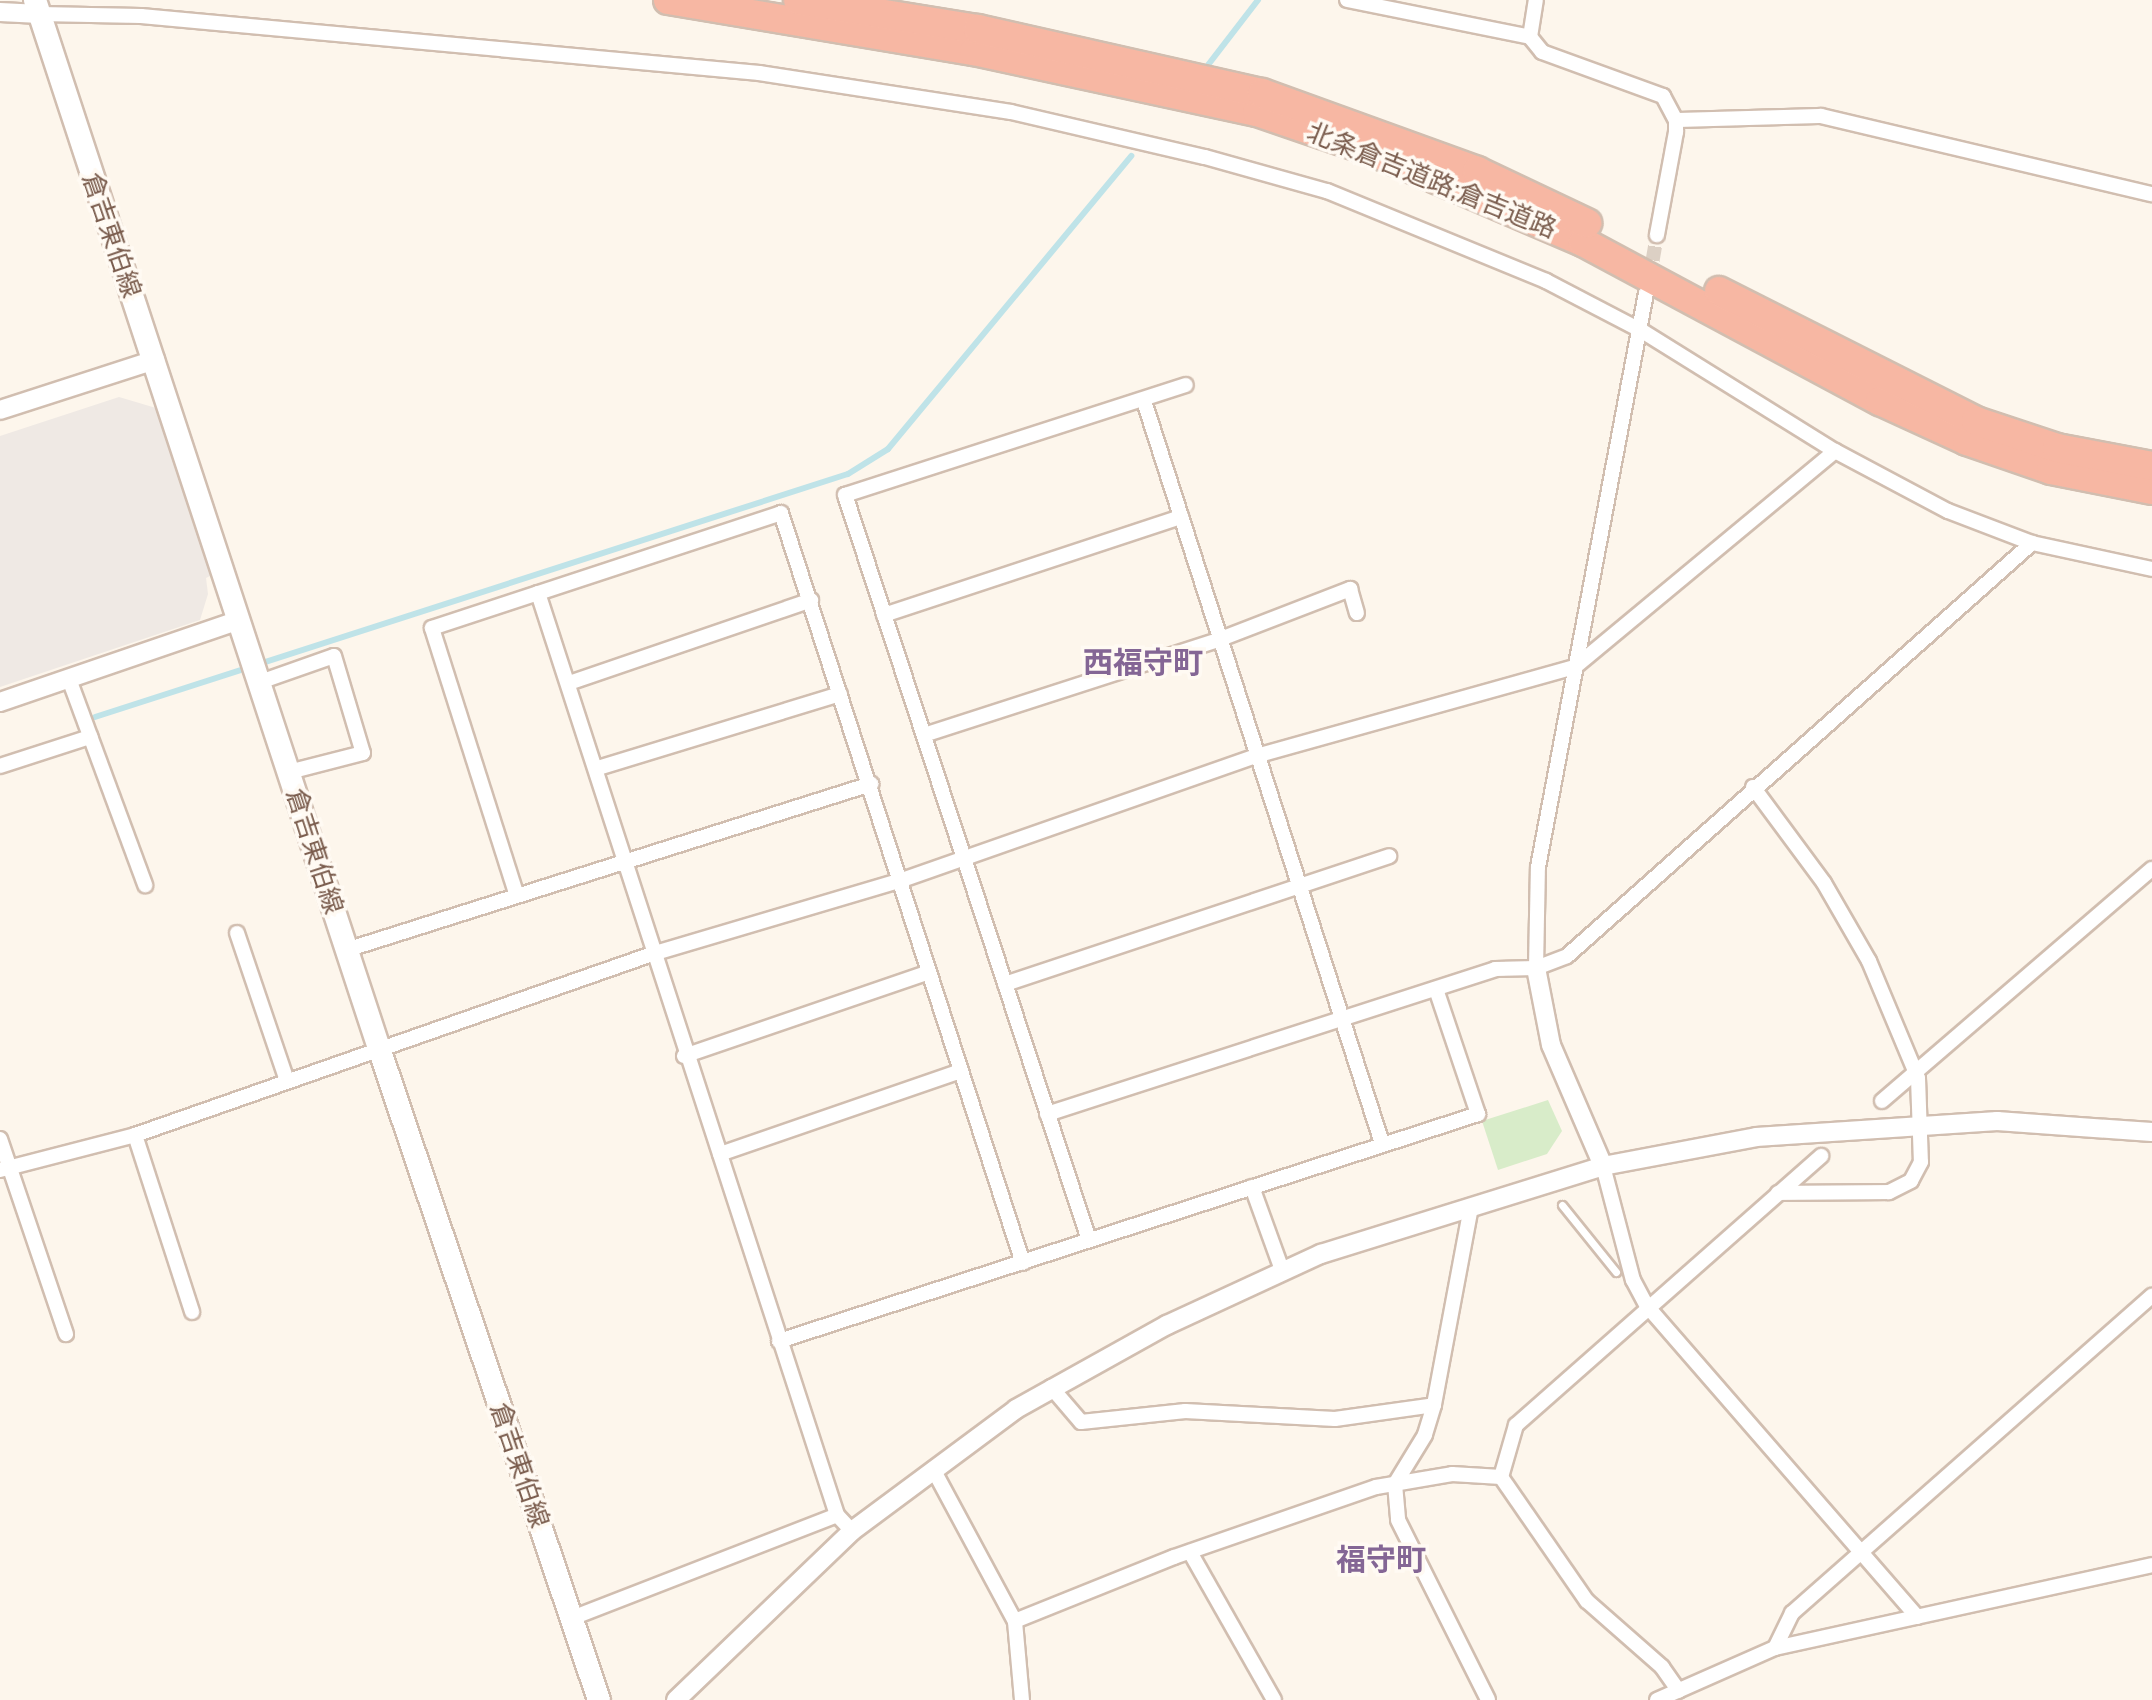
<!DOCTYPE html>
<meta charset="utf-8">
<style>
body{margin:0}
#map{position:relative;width:2152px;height:1700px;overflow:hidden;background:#fdf6ec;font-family:"Archivo Narrow","Noto Sans JP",sans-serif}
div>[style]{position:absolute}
.industrial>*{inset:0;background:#efe9e4}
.green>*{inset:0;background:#d8ecc9}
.stream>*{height:6px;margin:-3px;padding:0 3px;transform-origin:3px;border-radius:3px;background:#bfe3e8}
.minor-tunnel>*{height:14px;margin-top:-7px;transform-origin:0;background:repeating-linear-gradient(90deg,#dcd0c4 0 14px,transparent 0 21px)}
.roads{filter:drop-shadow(2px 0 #d1beb0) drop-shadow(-2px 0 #d1beb0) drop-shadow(0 2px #d1beb0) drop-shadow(0 -2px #d1beb0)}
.service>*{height:7px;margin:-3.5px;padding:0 3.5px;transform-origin:3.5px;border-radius:3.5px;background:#fff}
.minor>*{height:14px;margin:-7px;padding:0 7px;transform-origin:7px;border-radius:7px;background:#fff}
.tertiary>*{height:18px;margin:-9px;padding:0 9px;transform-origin:9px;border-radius:9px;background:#fff}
.secondary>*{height:22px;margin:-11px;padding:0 11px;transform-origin:11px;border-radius:11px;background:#fff}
.motorway>*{height:28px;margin:-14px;padding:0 14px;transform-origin:14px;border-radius:14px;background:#f7b7a3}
span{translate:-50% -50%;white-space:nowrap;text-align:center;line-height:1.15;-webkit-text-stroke:7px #fffaf3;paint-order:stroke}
.street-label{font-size:26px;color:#7a5c4d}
.quarter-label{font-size:30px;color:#846695;font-weight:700}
</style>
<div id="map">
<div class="industrial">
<div style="clip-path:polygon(119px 397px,156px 408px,212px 575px,206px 578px,208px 594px,200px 620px,0 687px,0 436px)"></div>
</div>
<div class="green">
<div style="clip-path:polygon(1548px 1100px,1562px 1131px,1547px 1154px,1498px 1170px,1482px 1121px)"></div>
</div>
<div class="stream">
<div style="left:1208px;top:65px;width:82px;rotate:-52.4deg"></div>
<div style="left:95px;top:717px;width:791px;rotate:-17.89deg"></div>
<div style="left:848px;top:474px;width:47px;rotate:-32deg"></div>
<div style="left:888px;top:449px;width:381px;rotate:-50.3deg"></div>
</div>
<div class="minor-tunnel">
<div style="left:1649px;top:281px;width:47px;rotate:-80.1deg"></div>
</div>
<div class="roads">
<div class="service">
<div style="left:1562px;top:1205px;width:86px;rotate:51.1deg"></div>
</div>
<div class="minor">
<div style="left:1347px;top:0;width:187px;rotate:11.4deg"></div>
<div style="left:1530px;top:37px;width:19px;rotate:51deg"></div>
<div style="left:1542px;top:52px;width:129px;rotate:20deg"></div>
<div style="left:1663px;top:96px;width:27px;rotate:62deg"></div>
<div style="left:1676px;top:120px;width:12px;rotate:90deg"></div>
<div style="left:1676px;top:132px;width:105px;rotate:100.5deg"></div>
<div style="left:40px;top:14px;width:101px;rotate:1.1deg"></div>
<div style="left:141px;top:16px;width:621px;rotate:5.27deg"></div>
<div style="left:759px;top:73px;width:255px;rotate:8.8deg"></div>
<div style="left:1011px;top:112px;width:199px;rotate:13.1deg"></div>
<div style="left:1205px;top:157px;width:127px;rotate:15.6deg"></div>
<div style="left:1327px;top:191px;width:237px;rotate:22.3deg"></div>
<div style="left:1546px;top:281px;width:108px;rotate:27.5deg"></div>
<div style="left:1642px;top:331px;width:227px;rotate:31.9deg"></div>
<div style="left:1835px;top:451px;width:128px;rotate:28deg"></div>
<div style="left:1948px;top:511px;width:90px;rotate:20.9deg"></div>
<div style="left:2032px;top:543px;width:123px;rotate:12.2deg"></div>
<div style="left:1530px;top:37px;width:37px;rotate:-81deg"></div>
<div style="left:1676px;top:120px;width:145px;rotate:-1.6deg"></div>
<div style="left:1821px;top:116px;width:340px;rotate:13.3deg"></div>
<div style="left:1144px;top:401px;width:779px;rotate:72.22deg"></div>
<div style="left:538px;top:593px;width:969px;rotate:72.03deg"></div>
<div style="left:837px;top:1515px;width:22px;rotate:47deg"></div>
<div style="left:884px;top:615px;width:313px;rotate:-18.3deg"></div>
<div style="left:69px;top:679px;width:220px;rotate:69.7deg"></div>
<div style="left:260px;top:682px;width:78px;rotate:-19.4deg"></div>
<div style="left:334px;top:656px;width:101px;rotate:73.4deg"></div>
<div style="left:363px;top:753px;width:76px;rotate:165.6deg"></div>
<div style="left:569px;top:683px;width:256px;rotate:-18.9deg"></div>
<div style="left:924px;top:735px;width:309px;rotate:-17.9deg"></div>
<div style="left:1218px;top:640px;width:142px;rotate:-21.1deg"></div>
<div style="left:1350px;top:589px;width:25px;rotate:74deg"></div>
<div style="left:0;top:766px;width:95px;rotate:-17.9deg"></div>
<div style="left:598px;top:768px;width:253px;rotate:-17deg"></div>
<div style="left:1753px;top:787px;width:119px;rotate:53.5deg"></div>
<div style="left:1824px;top:883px;width:90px;rotate:60deg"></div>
<div style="left:1869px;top:961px;width:127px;rotate:67.3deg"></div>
<div style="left:1918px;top:1078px;width:84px;rotate:88deg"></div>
<div style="left:1921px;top:1162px;width:21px;rotate:118deg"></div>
<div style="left:1911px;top:1181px;width:25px;rotate:153deg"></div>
<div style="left:1889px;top:1192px;width:111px;rotate:179.5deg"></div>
<div style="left:516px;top:893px;width:278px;rotate:-107.6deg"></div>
<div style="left:432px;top:628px;width:367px;rotate:-18.2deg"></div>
<div style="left:781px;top:513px;width:788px;rotate:72.12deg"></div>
<div style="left:237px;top:933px;width:156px;rotate:71.3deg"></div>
<div style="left:346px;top:950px;width:551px;rotate:-17.55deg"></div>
<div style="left:1536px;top:968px;width:101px;rotate:-88.9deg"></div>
<div style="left:1538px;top:867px;width:584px;rotate:-79.34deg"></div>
<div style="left:1005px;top:984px;width:405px;rotate:-18.4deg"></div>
<div style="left:684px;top:1056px;width:259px;rotate:-18.9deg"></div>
<div style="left:1882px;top:1101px;width:356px;rotate:-40.7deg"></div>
<div style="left:1047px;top:1114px;width:471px;rotate:-17.9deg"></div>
<div style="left:1495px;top:969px;width:41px;rotate:-1.4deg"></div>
<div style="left:1536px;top:968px;width:33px;rotate:-21deg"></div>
<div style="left:1567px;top:956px;width:622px;rotate:-41.61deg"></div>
<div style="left:135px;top:1135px;width:186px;rotate:72.1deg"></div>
<div style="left:0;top:1139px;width:206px;rotate:71.3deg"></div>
<div style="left:720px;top:1154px;width:255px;rotate:-19deg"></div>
<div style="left:1603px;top:1166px;width:118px;rotate:75.3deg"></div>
<div style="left:1633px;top:1280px;width:30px;rotate:62deg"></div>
<div style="left:1647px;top:1306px;width:412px;rotate:49deg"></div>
<div style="left:0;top:1170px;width:139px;rotate:-14.5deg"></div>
<div style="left:135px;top:1135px;width:548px;rotate:-19.29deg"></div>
<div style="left:652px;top:954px;width:258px;rotate:-16.5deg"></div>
<div style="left:899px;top:881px;width:378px;rotate:-19.3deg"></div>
<div style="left:1256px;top:756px;width:331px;rotate:-15.6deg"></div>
<div style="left:1575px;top:667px;width:338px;rotate:-39.7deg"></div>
<div style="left:1252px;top:1187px;width:88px;rotate:70.1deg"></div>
<div style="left:1471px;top:1207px;width:201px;rotate:100.6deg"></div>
<div style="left:1434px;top:1405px;width:31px;rotate:107deg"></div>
<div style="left:1425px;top:1435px;width:57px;rotate:121.5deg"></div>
<div style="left:1395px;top:1484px;width:36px;rotate:85deg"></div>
<div style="left:1398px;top:1520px;width:201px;rotate:63.4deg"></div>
<div style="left:1089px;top:1240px;width:784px;rotate:-108.13deg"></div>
<div style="left:845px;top:495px;width:358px;rotate:-17.9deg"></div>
<div style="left:779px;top:1341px;width:735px;rotate:-17.99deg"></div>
<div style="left:1478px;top:1114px;width:132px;rotate:-108.6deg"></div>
<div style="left:1051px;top:1387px;width:46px;rotate:49.4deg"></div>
<div style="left:1081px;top:1422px;width:105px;rotate:-6deg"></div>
<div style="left:1185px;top:1411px;width:150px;rotate:3.1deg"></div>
<div style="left:1335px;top:1419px;width:100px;rotate:-8deg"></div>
<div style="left:933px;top:1469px;width:173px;rotate:61.7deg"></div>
<div style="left:1501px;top:1477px;width:54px;rotate:-73.9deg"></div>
<div style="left:1516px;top:1425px;width:407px;rotate:-41.4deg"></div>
<div style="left:1190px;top:1552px;width:170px;rotate:60.4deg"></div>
<div style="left:572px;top:1618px;width:284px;rotate:-21.2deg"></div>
<div style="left:1775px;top:1648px;width:39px;rotate:-64deg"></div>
<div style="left:1792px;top:1613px;width:480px;rotate:-41.4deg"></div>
<div style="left:1022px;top:1700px;width:79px;rotate:-95.1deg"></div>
<div style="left:1015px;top:1621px;width:171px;rotate:-21.9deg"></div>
<div style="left:1174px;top:1557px;width:214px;rotate:-19.1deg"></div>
<div style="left:1376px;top:1487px;width:77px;rotate:-9.7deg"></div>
<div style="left:1452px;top:1474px;width:49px;rotate:3.5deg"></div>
<div style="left:1501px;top:1477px;width:151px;rotate:55.3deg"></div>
<div style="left:1587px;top:1601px;width:100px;rotate:41.3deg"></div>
<div style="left:1662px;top:1667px;width:29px;rotate:55deg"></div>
<div style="left:1657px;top:1700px;width:129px;rotate:-23.8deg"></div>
<div style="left:1775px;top:1648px;width:386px;rotate:-12.4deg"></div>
</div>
<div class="tertiary">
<div style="left:0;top:12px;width:40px;rotate:2.9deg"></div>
<div style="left:0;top:410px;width:163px;rotate:-17.9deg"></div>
<div style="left:0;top:702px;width:250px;rotate:-18.9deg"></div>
<div style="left:1536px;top:968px;width:78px;rotate:79deg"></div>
<div style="left:1551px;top:1045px;width:132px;rotate:66.7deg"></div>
<div style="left:676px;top:1700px;width:244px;rotate:-43.8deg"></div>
<div style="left:852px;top:1531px;width:204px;rotate:-36.6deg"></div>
<div style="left:1016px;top:1409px;width:173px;rotate:-29.1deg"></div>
<div style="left:1167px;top:1325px;width:170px;rotate:-24.8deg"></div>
<div style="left:1321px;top:1254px;width:295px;rotate:-17.3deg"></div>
<div style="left:1603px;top:1166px;width:156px;rotate:-10.7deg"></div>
<div style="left:1756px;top:1137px;width:242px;rotate:-3.8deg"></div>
<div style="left:1997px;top:1121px;width:155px;rotate:4.1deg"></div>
</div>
<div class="secondary">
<div style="left:35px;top:0;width:1106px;rotate:71.83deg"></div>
<div style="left:380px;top:1051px;width:685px;rotate:71.35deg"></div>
</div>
<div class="motorway">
<div style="left:668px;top:0;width:310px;rotate:9.5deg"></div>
<div style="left:974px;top:51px;width:289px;rotate:12.2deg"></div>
<div style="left:1257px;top:112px;width:117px;rotate:18.9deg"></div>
<div style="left:1368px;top:150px;width:234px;rotate:23.2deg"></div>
<div style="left:1583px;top:242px;width:337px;rotate:28.2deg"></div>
<div style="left:1880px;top:401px;width:96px;rotate:24.7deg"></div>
<div style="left:1967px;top:441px;width:89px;rotate:19deg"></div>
<div style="left:2051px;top:470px;width:103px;rotate:11.2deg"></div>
<div style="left:798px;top:0;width:182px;rotate:9.2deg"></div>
<div style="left:978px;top:29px;width:291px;rotate:12.7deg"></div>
<div style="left:1262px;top:93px;width:229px;rotate:19.9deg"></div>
<div style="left:1477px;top:171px;width:122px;rotate:25.3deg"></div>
<div style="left:1719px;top:291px;width:288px;rotate:26.8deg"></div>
<div style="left:1976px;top:421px;width:85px;rotate:18.4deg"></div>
<div style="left:2057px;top:448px;width:97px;rotate:10.7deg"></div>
</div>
</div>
<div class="street-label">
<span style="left:1432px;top:180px;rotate:22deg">北条倉吉道路;倉吉道路</span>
<span style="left:112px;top:235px;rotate:71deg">倉吉東伯線</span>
<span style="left:315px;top:851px;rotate:72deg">倉吉東伯線</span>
<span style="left:520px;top:1465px;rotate:71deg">倉吉東伯線</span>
</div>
<div class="quarter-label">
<span style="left:1143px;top:662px">西福守町</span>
<span style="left:1381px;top:1559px">福守町</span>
</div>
</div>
